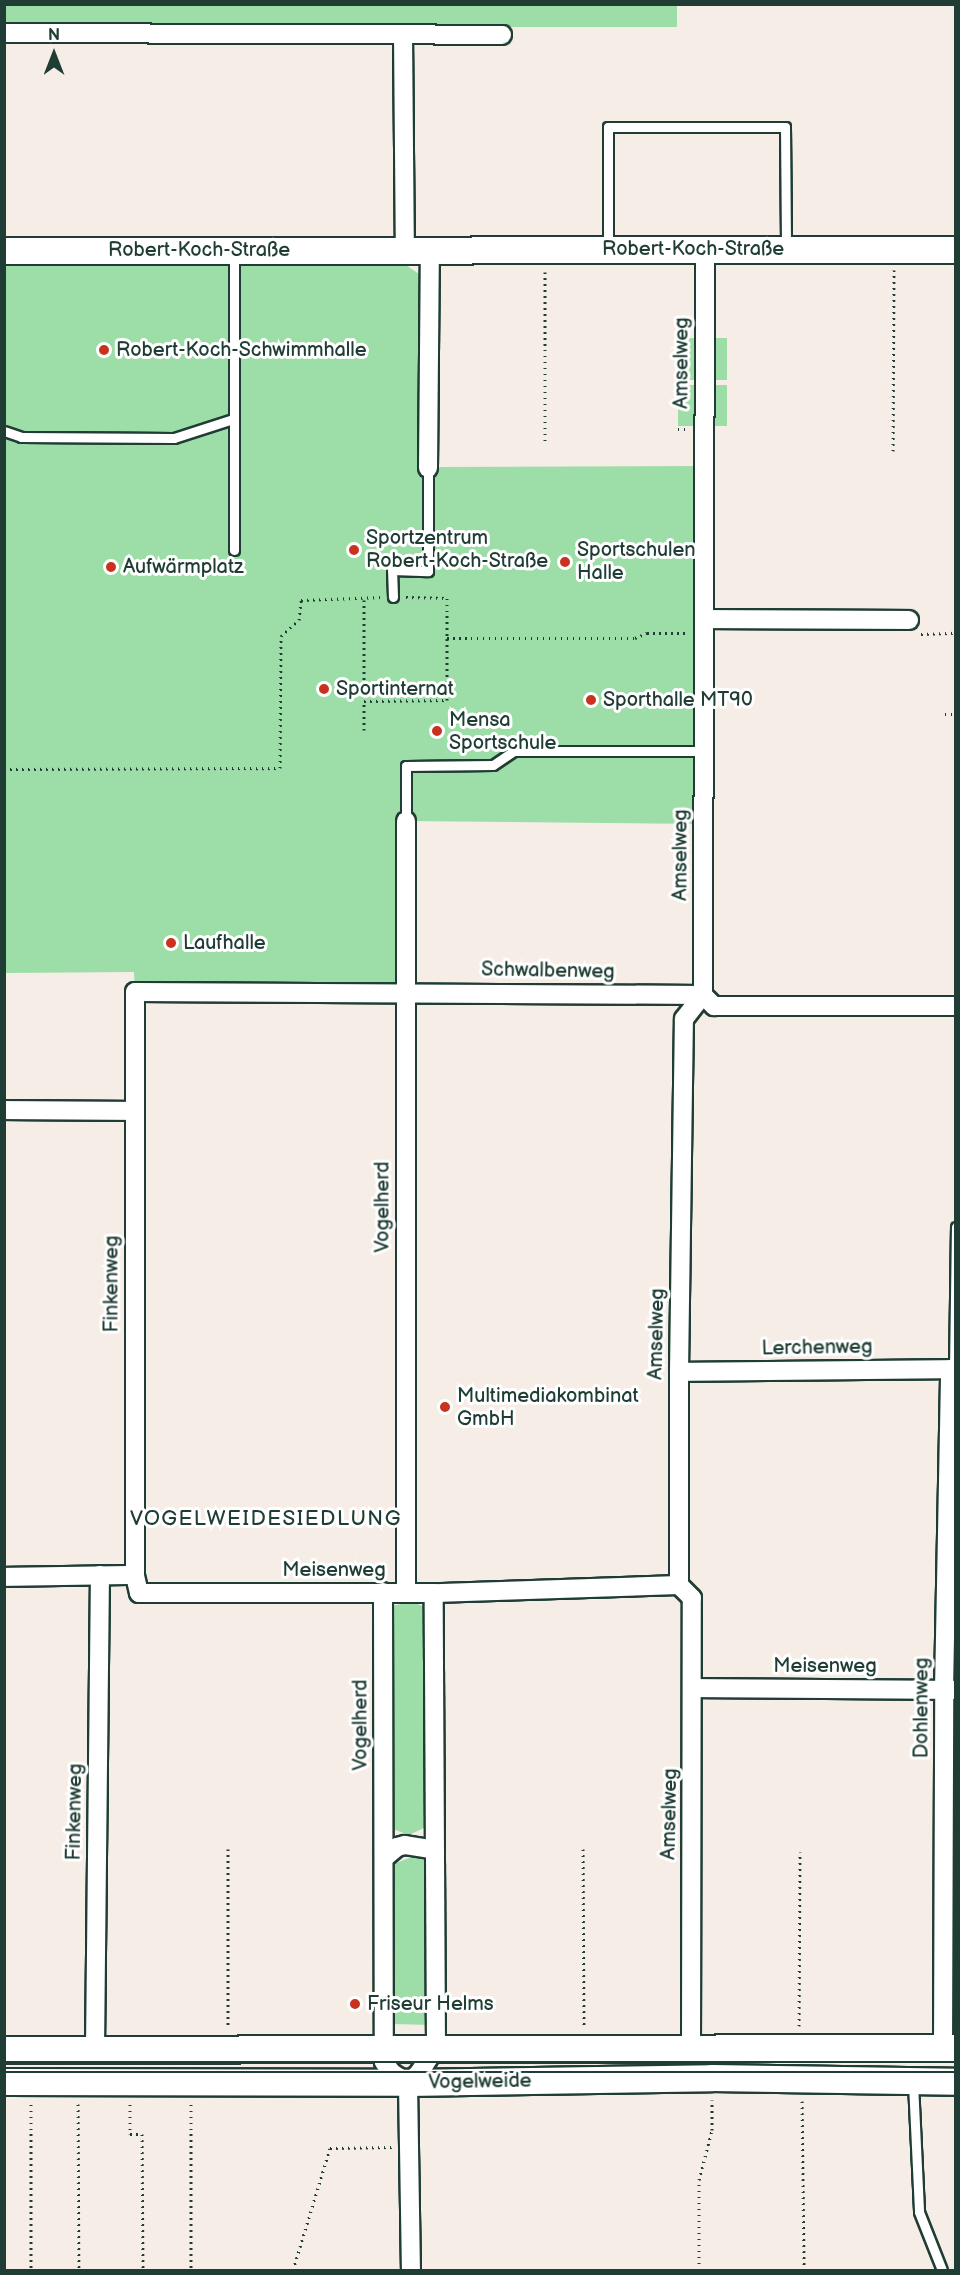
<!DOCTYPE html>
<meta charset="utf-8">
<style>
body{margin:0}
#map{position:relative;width:960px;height:2275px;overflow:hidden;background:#f6ede7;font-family:"Balsamiq Sans",sans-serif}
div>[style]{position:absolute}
.green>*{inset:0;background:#9ddda7;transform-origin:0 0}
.path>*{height:3px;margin-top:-1.5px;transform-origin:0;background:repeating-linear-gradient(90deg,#1f3d34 0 1.5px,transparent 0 6px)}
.roads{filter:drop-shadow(2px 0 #1f3d34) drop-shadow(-2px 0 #1f3d34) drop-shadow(0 2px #1f3d34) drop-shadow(0 -2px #1f3d34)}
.lane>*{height:9px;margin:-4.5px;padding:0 4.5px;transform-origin:4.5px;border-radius:4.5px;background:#fff}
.street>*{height:18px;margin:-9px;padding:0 9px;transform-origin:9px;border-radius:9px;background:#fff}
.secondary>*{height:26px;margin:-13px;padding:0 13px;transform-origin:13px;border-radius:13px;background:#fff}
.tram>*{height:1.5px;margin:-0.75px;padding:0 0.75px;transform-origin:0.75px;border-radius:0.75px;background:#1f3d34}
.dots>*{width:16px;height:16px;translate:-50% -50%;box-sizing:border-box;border:3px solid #fff;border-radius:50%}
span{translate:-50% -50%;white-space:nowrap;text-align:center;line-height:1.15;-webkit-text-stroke:6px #fff;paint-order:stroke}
.street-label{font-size:20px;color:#1f3d34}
.poi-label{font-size:20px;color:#1f3d34}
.left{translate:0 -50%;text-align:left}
.neighbourhood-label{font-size:21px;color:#1f3d34;letter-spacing:1.5px}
.frame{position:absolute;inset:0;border:6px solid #1f3d34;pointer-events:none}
.north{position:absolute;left:24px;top:24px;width:60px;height:60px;-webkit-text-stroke:4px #fff;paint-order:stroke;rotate:0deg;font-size:16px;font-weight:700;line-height:24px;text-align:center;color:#1f3d34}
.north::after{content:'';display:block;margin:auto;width:21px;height:27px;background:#1f3d34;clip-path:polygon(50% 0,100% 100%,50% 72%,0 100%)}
</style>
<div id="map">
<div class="green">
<div style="left:677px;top:4px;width:23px;height:673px;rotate:90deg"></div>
<div style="clip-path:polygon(4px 262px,403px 263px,419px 274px,428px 399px,428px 467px,704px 466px,704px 824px,406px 821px,405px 992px,135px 992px,134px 972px,5px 973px)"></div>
<div style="left:678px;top:338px;width:18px;height:42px"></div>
<div style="left:709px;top:338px;width:18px;height:42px"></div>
<div style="left:678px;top:385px;width:18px;height:41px"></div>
<div style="left:709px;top:385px;width:18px;height:41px"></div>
<div style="clip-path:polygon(413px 1602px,430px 1609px,428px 1826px,409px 1835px,393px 1829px,391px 1606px)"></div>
<div style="clip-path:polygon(414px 1856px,428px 1860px,431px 2025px,392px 2024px,391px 1865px)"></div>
</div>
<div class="path">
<div style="left:678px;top:336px;width:11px;rotate:-5deg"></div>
<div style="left:678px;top:383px;width:8px;rotate:-7deg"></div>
<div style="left:678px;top:429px;width:8px"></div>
<div style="left:545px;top:441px;width:169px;rotate:-90deg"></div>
<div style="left:893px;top:451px;width:181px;rotate:-89.7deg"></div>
<div style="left:406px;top:597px;width:41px;rotate:1.4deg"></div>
<div style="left:447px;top:598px;width:40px;rotate:90deg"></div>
<div style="left:364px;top:600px;width:101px;rotate:90deg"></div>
<div style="left:364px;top:701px;width:83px;rotate:-0.7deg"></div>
<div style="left:447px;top:700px;width:62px;rotate:-90deg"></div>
<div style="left:447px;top:638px;width:188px"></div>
<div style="left:635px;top:638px;width:13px;rotate:-23deg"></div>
<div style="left:647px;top:633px;width:39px"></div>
<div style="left:921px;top:634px;width:35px;rotate:-2deg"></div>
<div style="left:945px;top:714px;width:11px"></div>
<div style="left:364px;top:730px;width:29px;rotate:-90deg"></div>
<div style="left:4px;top:769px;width:276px;rotate:-0.2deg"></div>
<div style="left:280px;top:768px;width:132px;rotate:-89.6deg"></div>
<div style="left:281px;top:636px;width:24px;rotate:-42deg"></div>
<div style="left:299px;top:620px;width:20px;rotate:-84deg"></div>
<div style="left:301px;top:600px;width:80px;rotate:-2.1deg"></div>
<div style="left:228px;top:1849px;width:178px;rotate:90deg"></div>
<div style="left:583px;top:1849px;width:178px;rotate:89.7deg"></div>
<div style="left:799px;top:2026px;width:174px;rotate:-89.7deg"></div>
<div style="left:802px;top:2101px;width:169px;rotate:89.3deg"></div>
<div style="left:31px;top:2104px;width:166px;rotate:90deg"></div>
<div style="left:78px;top:2104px;width:166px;rotate:89.7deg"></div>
<div style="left:130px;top:2104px;width:30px;rotate:90deg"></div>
<div style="left:130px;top:2134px;width:12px"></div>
<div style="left:142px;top:2134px;width:136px;rotate:89.6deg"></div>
<div style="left:191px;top:2104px;width:166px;rotate:90deg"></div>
<div style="left:293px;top:2270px;width:127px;rotate:-73.1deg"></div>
<div style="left:330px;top:2148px;width:62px;rotate:-0.9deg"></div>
<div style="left:699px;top:2270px;width:90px;rotate:-90deg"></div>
<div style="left:699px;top:2180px;width:52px;rotate:-75.4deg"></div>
<div style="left:712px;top:2130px;width:30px;rotate:-90deg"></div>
</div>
<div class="roads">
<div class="lane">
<div style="left:608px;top:249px;width:122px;rotate:-90deg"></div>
<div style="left:608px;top:127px;width:177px"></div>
<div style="left:785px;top:127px;width:121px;rotate:89.5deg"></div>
<div style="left:234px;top:252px;width:298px;rotate:90deg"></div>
<div style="left:4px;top:431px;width:18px;rotate:19deg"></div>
<div style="left:21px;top:437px;width:153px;rotate:0.4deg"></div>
<div style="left:174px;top:438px;width:62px;rotate:-17.9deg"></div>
<div style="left:393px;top:597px;width:27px;rotate:-92deg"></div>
<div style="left:392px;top:570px;width:36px;rotate:2deg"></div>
<div style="left:428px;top:571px;width:103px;rotate:-90deg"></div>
<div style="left:406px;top:821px;width:55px;rotate:-90deg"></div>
<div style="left:406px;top:766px;width:87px;rotate:-0.7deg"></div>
<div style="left:493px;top:765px;width:25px;rotate:-34deg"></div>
<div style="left:514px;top:751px;width:189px"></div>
<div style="left:954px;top:1369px;width:142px;rotate:-89.2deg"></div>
<div style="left:913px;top:2083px;width:129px;rotate:87.3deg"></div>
<div style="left:919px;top:2212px;width:62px;rotate:68.4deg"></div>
</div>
<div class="street">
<div style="left:4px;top:33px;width:498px;rotate:0.2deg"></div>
<div style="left:403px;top:34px;width:216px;rotate:89.5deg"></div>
<div style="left:428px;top:468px;width:218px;rotate:-89.5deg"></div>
<div style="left:704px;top:619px;width:205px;rotate:0.3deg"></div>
<div style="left:406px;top:821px;width:771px;rotate:90deg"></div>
<div style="left:4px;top:1110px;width:130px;rotate:0.4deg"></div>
<div style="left:679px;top:1372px;width:277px;rotate:-0.6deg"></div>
<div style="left:4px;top:1577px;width:131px;rotate:-0.9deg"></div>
<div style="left:679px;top:1585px;width:245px;rotate:178.1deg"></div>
<div style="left:434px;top:1593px;width:295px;rotate:180deg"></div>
<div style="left:139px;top:1593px;width:18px;rotate:-103deg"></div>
<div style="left:135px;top:1575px;width:583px;rotate:-90deg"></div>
<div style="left:135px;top:992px;width:568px;rotate:0.3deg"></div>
<div style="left:703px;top:995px;width:16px;rotate:45deg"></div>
<div style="left:714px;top:1006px;width:242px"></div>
<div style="left:383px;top:1592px;width:470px;rotate:89.9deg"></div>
<div style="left:384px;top:2062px;width:14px;rotate:54deg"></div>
<div style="left:392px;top:2073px;width:19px;rotate:32deg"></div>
<div style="left:694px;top:1688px;width:262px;rotate:0.4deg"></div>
<div style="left:384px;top:1858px;width:17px;rotate:-40deg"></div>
<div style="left:397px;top:1847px;width:8px;rotate:-14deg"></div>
<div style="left:405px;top:1845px;width:30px;rotate:9deg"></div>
<div style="left:943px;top:2048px;width:358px;rotate:-89.8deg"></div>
<div style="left:944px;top:1690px;width:321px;rotate:-88.9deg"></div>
<div style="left:95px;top:2049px;width:474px;rotate:-89.4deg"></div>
<div style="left:691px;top:2049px;width:451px;rotate:-89.9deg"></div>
<div style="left:692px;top:1598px;width:18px;rotate:-135deg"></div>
<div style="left:679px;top:1585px;width:213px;rotate:-90deg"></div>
<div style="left:679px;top:1372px;width:353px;rotate:-89.2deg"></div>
<div style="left:684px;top:1019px;width:31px;rotate:-52deg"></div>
<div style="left:703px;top:995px;width:745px;rotate:-89.85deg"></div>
<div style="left:408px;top:2083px;width:15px;rotate:-42deg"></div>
<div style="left:419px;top:2073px;width:31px;rotate:-57deg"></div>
<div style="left:436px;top:2047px;width:454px;rotate:-90.3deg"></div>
<div style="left:408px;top:2083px;width:187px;rotate:89.1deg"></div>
</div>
<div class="secondary">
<div style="left:4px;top:251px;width:952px;rotate:-0.06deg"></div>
<div style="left:4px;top:2050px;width:952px;rotate:-0.12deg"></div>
<div style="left:4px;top:2082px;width:404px;rotate:0.1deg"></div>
<div style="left:408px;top:2083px;width:304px;rotate:-0.9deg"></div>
<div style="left:712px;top:2078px;width:244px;rotate:0.9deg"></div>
</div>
</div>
<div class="tram">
<div style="left:4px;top:2062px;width:952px"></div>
<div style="left:4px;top:2072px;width:952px"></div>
</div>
<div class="dots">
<div style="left:104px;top:350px;background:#c8321e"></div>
<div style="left:354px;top:550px;background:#c8321e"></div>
<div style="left:565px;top:562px;background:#c8321e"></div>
<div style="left:111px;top:567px;background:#c8321e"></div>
<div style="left:324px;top:689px;background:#c8321e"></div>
<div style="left:591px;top:700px;background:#c8321e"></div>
<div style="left:437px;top:731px;background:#c8321e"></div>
<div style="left:171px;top:943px;background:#c8321e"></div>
<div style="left:445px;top:1407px;background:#c8321e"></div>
<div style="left:355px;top:2004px;background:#c8321e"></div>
</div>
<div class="street-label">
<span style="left:693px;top:249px">Robert-Koch-Straße</span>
<span style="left:199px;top:250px">Robert-Koch-Straße</span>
<span style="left:682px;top:363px;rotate:-90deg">Amselweg</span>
<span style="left:681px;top:855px;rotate:-90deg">Amselweg</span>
<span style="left:548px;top:971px;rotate:1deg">Schwalbenweg</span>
<span style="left:383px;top:1207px;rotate:-90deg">Vogelherd</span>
<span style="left:112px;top:1284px;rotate:-90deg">Finkenweg</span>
<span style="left:657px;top:1334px;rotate:-89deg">Amselweg</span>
<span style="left:817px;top:1348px;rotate:-1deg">Lerchenweg</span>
<span style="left:334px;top:1570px">Meisenweg</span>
<span style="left:825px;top:1666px">Meisenweg</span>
<span style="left:922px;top:1708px;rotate:-90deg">Dohlenweg</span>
<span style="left:361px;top:1725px;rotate:-90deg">Vogelherd</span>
<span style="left:75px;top:1812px;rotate:-89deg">Finkenweg</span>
<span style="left:670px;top:1814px;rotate:-89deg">Amselweg</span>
<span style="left:480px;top:2082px;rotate:-1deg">Vogelweide</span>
</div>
<div class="poi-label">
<span class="left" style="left:116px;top:350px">Robert-Koch-Schwimmhalle</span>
<span class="left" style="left:366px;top:550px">Sportzentrum<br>Robert-Koch-Straße</span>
<span class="left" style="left:577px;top:562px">Sportschulen<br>Halle</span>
<span class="left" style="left:123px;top:567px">Aufwärmplatz</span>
<span class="left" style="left:336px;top:689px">Sportinternat</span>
<span class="left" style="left:603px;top:700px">Sporthalle MT90</span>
<span class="left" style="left:449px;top:732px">Mensa<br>Sportschule</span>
<span class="left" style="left:183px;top:943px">Laufhalle</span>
<span class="left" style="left:457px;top:1408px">Multimediakombinat<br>GmbH</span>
<span class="left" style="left:367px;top:2004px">Friseur Helms</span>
</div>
<div class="neighbourhood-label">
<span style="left:266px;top:1519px">VOGELWEIDESIEDLUNG</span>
</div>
<div class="frame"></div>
<div class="north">N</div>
</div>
